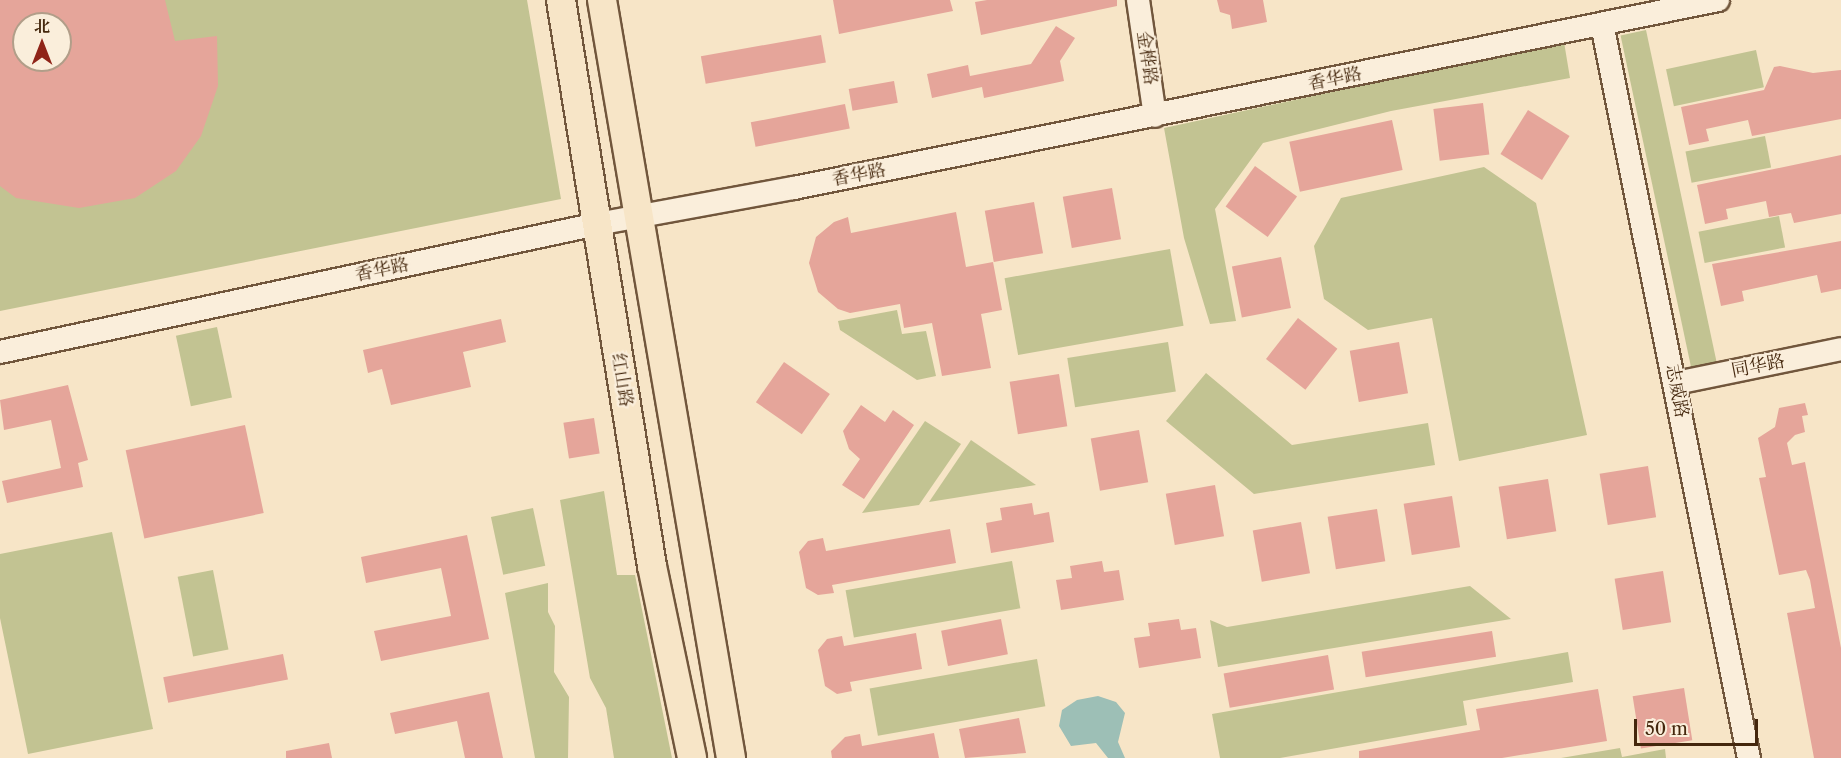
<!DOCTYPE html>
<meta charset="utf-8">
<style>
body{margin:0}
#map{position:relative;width:1841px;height:758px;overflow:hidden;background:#f7e5c7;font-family:"Libre Caslon Text","Noto Serif SC",serif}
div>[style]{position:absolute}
.green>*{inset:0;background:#c2c392;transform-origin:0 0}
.water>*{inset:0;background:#9dbfb6}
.building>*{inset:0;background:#e5a59a;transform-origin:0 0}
.roads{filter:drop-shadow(2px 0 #71563c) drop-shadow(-2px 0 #71563c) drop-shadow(0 2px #71563c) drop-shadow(0 -2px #71563c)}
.minor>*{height:22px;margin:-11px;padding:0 11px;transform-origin:11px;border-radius:11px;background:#faeedb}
.major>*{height:28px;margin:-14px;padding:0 14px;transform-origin:14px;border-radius:14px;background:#f7e5c7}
span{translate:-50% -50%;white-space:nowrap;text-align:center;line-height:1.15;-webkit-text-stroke:4.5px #faeedb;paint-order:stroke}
.street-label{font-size:18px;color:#44270d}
.north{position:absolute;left:12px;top:12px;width:60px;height:60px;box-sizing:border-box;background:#faeedb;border:2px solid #b19e89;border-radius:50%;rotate:0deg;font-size:16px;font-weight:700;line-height:24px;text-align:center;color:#44270d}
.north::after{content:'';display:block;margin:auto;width:21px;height:27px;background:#8f2418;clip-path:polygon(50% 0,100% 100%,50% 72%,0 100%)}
.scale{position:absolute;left:1634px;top:719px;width:124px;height:27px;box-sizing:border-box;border:3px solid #44270d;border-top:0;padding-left:8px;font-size:18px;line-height:21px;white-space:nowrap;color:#44270d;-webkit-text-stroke:4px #faeedb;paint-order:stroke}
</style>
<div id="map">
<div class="green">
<div style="clip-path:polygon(evenodd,0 0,527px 0,561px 199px,0 311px,0 0,24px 24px,60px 24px,60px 60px,24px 60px,24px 24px)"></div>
<div style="left:1646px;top:30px;width:341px;height:26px;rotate:78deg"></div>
<div style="clip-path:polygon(1564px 42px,1570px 78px,1391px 111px,1263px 143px,1215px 209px,1236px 321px,1210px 324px,1184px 238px,1164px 128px)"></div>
<div style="left:1756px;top:50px;width:38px;height:92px;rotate:78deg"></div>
<div style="left:1765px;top:136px;width:32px;height:81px;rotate:79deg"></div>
<div style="clip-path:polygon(1484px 167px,1536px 203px,1587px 435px,1459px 461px,1432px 318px,1368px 330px,1324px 299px,1314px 246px,1341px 198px)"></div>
<div style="left:1779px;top:216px;width:32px;height:82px;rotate:79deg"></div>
<div style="left:1170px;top:249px;width:78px;height:168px;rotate:80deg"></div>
<div style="clip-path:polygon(897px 310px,902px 334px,926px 331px,936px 376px,917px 380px,840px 330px,838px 321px)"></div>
<div style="left:217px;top:327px;width:72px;height:42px;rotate:78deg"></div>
<div style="left:1168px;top:342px;width:50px;height:102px;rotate:81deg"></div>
<div style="clip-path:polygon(1206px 373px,1292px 445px,1428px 423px,1435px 465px,1254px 494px,1166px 421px)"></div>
<div style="clip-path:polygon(925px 421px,961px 444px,919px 505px,862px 513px)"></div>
<div style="clip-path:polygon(971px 440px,1036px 485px,929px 502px)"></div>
<div style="clip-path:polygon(604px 491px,617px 575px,635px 575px,672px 758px,614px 758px,606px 708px,590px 678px,560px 500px)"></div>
<div style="left:533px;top:508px;width:59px;height:43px;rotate:78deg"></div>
<div style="clip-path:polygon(112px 532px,153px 729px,28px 754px,0 618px,0 554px)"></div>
<div style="left:1012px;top:561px;width:48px;height:169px;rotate:80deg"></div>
<div style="left:213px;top:570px;width:81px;height:36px;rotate:79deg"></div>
<div style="clip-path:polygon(548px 583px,548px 612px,555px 626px,554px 672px,569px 697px,568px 758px,535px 758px,505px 593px)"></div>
<div style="clip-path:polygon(1470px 586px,1511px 619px,1218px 667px,1210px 620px,1227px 627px)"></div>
<div style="clip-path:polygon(1568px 652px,1573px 682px,1463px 701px,1467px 725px,1280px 758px,1220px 758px,1212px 714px)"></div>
<div style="left:1037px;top:659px;width:48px;height:170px;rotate:80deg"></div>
<div style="clip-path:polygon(1620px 748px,1622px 757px,1665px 749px,1666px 758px,1561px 758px)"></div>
</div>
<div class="water">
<div style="clip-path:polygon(1098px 696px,1116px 702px,1125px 713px,1118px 742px,1125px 758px,1108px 758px,1096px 743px,1071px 746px,1059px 726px,1062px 710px,1077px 700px)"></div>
</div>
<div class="building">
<div style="clip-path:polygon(evenodd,0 0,165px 0,175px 41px,217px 36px,218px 86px,201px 136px,176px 171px,135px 198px,79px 208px,16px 198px,0 186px,0 0,24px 24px,60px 24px,60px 60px,24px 60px,24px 24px)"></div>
<div style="clip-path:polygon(833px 0,950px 0,953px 11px,839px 34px)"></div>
<div style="clip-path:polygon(987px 0,1117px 0,1117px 6px,981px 35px,975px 2px)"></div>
<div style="clip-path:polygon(1217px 0,1263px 0,1267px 22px,1232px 29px,1230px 15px,1220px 12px)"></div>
<div style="clip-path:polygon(1056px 26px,1075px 38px,1060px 61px,1064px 81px,984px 98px,982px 87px,932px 98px,927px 74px,968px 65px,970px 76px,1031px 64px)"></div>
<div style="left:821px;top:35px;width:28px;height:122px;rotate:80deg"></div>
<div style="clip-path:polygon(1780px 66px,1813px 73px,1841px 70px,1841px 119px,1752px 136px,1748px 120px,1706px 129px,1709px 141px,1689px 145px,1681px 107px,1764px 90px,1774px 67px)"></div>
<div style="left:894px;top:81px;width:22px;height:46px;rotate:80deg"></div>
<div style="left:1483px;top:103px;width:52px;height:50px;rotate:83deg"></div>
<div style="left:845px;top:104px;width:25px;height:96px;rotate:79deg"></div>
<div style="left:1528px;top:110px;width:49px;height:52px;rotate:32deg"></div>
<div style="left:1392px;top:120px;width:51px;height:105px;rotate:78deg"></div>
<div style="clip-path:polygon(1841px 155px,1841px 214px,1794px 223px,1791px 213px,1769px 217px,1766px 201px,1726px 209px,1728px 219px,1705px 224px,1697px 185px)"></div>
<div style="left:1255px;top:166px;width:52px;height:50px;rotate:36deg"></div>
<div style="left:1112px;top:188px;width:52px;height:50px;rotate:80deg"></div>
<div style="left:1034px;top:202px;width:52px;height:50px;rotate:80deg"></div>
<div style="clip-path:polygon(956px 212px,966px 267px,993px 262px,1002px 310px,981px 314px,991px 368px,942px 376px,932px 323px,904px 328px,900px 304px,850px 313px,838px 309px,818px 292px,809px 263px,816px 237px,834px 222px,848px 217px,851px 233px)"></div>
<div style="clip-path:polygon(1841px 241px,1841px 289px,1821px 293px,1817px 275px,1742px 291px,1744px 301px,1721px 306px,1712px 264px)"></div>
<div style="left:1281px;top:257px;width:52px;height:50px;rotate:79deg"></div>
<div style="left:1298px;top:318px;width:50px;height:52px;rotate:38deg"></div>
<div style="clip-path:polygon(501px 319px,506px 342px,463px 352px,471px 387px,391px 405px,382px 369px,368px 373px,363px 350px)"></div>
<div style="left:1399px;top:342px;width:52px;height:50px;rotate:80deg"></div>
<div style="left:784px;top:362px;width:56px;height:49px;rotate:35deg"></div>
<div style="left:1059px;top:374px;width:53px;height:50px;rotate:81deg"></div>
<div style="clip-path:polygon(68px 385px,88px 460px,78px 463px,83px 487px,7px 503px,2px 481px,61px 468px,51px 420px,4px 430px,0 400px)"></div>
<div style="clip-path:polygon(1805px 403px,1808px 415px,1802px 416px,1805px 432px,1795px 435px,1787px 443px,1792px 465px,1805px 462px,1841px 648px,1841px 758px,1814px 758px,1787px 613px,1815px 608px,1810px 580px,1806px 570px,1779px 575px,1759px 478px,1766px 477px,1758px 438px,1775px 427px,1779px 408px)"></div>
<div style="clip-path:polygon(861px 405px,885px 422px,893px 410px,914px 425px,864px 499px,842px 485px,860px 459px,849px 449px,843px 431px)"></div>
<div style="left:594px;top:418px;width:36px;height:31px;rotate:81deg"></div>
<div style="left:245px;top:425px;width:90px;height:122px;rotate:78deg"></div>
<div style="left:1139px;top:430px;width:53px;height:49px;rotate:80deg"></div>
<div style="left:1648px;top:466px;width:52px;height:49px;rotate:81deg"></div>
<div style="left:1548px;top:479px;width:53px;height:50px;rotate:81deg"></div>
<div style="left:1215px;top:485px;width:52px;height:50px;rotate:80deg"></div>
<div style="left:1452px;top:496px;width:52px;height:49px;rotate:81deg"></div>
<div style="clip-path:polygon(1032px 503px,1034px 515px,1049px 512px,1054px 542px,991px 553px,986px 523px,1002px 520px,1000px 508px)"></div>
<div style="left:1377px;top:509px;width:53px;height:50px;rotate:81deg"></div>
<div style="left:1301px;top:522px;width:52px;height:49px;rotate:80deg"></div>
<div style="clip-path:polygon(950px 529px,956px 563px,832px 585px,834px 593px,818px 595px,806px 588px,799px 552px,808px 541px,823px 538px,826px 551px)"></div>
<div style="clip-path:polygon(467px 535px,489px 639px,381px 661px,374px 631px,451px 616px,441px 568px,366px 583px,361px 557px)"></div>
<div style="clip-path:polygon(1102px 561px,1104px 572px,1119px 570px,1124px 600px,1061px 610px,1056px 580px,1072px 578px,1070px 566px)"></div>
<div style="left:1663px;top:571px;width:52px;height:49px;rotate:81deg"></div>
<div style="left:1001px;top:619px;width:36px;height:61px;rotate:79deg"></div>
<div style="clip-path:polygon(1179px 619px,1181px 630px,1196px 628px,1201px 658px,1139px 668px,1134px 638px,1150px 636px,1148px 623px)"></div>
<div style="left:1492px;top:631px;width:26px;height:132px;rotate:81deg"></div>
<div style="clip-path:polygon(916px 633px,922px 669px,850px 682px,852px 691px,837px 694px,825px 686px,818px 650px,827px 639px,842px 636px,844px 646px)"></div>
<div style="left:283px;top:654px;width:26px;height:122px;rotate:79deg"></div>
<div style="left:1328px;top:655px;width:35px;height:106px;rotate:80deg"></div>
<div style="left:1684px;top:688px;width:53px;height:52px;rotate:81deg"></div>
<div style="clip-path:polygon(1598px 689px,1607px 741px,1502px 758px,1359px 758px,1359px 751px,1480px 730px,1476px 709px)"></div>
<div style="clip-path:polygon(489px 692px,503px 758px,465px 758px,457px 721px,395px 734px,390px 713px)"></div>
<div style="clip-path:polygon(1019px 718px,1026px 753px,965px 758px,959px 729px)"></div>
<div style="clip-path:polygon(934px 733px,939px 758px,832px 758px,831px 751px,845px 737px,860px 734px,862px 746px)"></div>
<div style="clip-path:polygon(329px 743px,332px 758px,286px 758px,286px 751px)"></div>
</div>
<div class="roads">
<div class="minor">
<div style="left:1138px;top:0;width:117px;rotate:81.7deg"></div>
<div style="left:1602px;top:24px;width:749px;rotate:78.68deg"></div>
<div style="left:0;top:352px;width:611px;rotate:-12.1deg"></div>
<div style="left:597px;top:224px;width:200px;rotate:-10.4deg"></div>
<div style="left:794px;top:188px;width:943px;rotate:-11.5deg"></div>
<div style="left:1676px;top:383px;width:168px;rotate:-11.6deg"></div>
</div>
<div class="major">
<div style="left:561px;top:0;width:573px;rotate:80.87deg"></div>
<div style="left:652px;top:566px;width:196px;rotate:78.2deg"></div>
<div style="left:602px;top:0;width:769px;rotate:80.34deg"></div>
</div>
</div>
<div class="street-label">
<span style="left:1147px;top:58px;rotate:82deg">金桦路</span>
<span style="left:1335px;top:79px;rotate:-12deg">香华路</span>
<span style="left:859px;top:175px;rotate:-11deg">香华路</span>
<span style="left:382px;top:270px;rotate:-12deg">香华路</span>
<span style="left:1758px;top:366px;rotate:-11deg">同华路</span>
<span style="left:622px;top:380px;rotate:81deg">红山路</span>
<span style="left:1677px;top:391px;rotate:79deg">志威路</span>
</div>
<div class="north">北</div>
<div class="scale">50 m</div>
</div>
